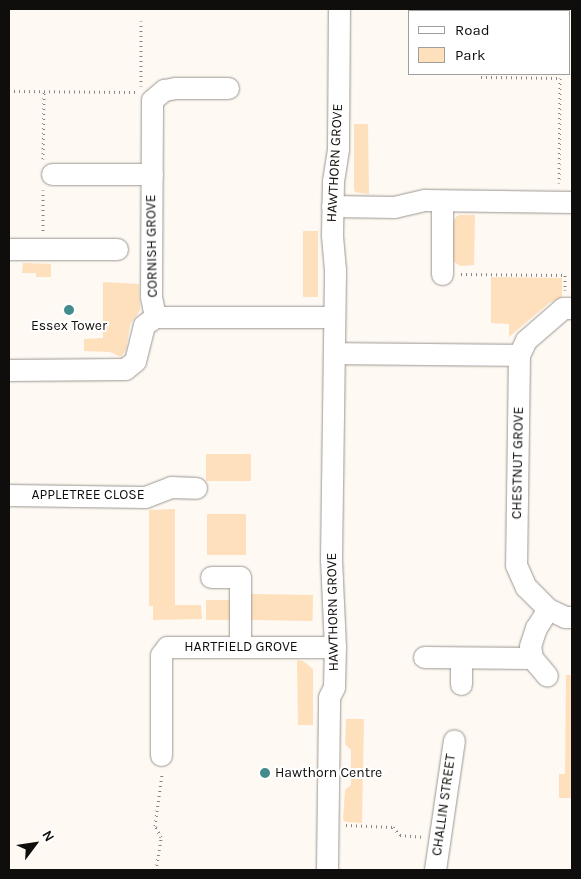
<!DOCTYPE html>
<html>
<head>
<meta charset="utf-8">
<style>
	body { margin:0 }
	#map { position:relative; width:581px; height:879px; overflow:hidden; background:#fef9f3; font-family:Karla,sans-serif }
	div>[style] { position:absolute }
	.green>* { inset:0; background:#fee0bd; transform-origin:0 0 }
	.path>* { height:3px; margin-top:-1.5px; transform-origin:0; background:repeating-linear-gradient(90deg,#898581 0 1px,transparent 0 5px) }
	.roads { filter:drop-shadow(0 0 1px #9b9691) drop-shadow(0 0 1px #9b9691) }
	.street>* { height:21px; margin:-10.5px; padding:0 10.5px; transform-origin:10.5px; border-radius:10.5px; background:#fff }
	.dots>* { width:14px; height:14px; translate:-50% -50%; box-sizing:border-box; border:2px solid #fff; border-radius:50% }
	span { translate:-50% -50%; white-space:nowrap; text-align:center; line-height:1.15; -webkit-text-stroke:4px #fff; paint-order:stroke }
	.street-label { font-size:14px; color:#100e0c }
	.poi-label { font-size:14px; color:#100e0c }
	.left { translate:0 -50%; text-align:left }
	.frame { position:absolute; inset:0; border:10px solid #100e0c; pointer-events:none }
	.legend { position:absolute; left:408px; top:10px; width:162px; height:65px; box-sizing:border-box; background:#fff; border:1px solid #9f9f9e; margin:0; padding:6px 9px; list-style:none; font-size:15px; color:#100e0c }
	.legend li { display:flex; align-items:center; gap:10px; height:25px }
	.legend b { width:25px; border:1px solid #9f9f9e }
	.north { position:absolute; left:10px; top:819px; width:50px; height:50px; -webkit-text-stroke:4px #fff; paint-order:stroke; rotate:59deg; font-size:14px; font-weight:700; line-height:20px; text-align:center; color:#100e0c }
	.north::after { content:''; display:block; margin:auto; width:18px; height:22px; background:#100e0c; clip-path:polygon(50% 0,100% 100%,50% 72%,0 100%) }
</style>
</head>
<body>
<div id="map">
	<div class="green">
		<div style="clip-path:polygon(354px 124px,368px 124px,369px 194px,355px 192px,354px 189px)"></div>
		<div style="clip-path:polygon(460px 215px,475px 215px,474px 265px,460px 266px,453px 261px,453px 222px,457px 216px)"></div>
		<div style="left:303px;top:231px;width:15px;height:66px"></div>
		<div style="clip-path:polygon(23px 263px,51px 264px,51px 277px,36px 277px,36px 273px,22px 273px)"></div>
		<div style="clip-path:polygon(491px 277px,562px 278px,562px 297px,549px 303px,509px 337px,509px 324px,491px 323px)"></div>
		<div style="clip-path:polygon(103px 282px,139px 284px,140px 310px,130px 325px,126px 350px,121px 357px,110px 352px,84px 351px,84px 339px,103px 338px)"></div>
		<div style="left:206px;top:454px;width:45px;height:27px"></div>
		<div style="clip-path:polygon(175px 509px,175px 605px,201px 605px,202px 619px,153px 620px,153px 606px,149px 606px,149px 510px)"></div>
		<div style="left:207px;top:514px;width:39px;height:41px"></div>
		<div style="left:251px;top:594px;width:62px;height:26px;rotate:1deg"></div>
		<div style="left:206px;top:600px;width:26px;height:20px"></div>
		<div style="clip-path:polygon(297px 660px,303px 661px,313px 669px,313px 725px,298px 725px)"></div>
		<div style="clip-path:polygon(566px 675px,572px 675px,572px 798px,559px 798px,559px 774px,565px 774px)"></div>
		<div style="clip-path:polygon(346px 719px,364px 719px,362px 823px,346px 822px,343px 820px,345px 790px,351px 785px,351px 750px,345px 744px)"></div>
	</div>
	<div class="path">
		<div style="left:481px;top:77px;width:79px;rotate:0.7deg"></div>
		<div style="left:560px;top:78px;width:105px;rotate:90.5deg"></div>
		<div style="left:141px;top:86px;width:65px;rotate:-90deg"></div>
		<div style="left:9px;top:91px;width:126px;rotate:0.5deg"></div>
		<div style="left:43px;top:159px;width:67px;rotate:-89.1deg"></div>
		<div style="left:43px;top:231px;width:41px;rotate:-90deg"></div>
		<div style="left:461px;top:274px;width:104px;rotate:0.6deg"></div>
		<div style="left:565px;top:275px;width:15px;rotate:90deg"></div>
		<div style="left:346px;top:825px;width:47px;rotate:2.4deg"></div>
		<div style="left:393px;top:827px;width:11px;rotate:49deg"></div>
		<div style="left:400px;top:835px;width:21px;rotate:5deg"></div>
		<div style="left:156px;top:870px;width:33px;rotate:-81deg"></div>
		<div style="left:161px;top:837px;width:13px;rotate:-119deg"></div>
		<div style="left:155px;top:826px;width:52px;rotate:-82.3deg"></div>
	</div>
	<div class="roads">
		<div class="street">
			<div style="left:52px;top:174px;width:100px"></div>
			<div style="left:332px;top:206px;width:62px;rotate:0.9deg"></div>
			<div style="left:394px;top:207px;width:32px;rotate:-13deg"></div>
			<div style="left:425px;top:200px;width:147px;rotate:0.8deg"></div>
			<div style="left:9px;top:249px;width:108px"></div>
			<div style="left:442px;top:274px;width:72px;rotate:-90deg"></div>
			<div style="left:572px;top:308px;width:9px;rotate:180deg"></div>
			<div style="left:563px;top:308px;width:49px;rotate:139.1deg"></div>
			<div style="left:526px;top:340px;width:17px;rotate:115deg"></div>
			<div style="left:519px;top:355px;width:210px;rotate:90.8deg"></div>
			<div style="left:516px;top:565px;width:24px;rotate:66deg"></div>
			<div style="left:526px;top:587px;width:31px;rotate:45deg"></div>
			<div style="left:548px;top:609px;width:19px;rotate:25deg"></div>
			<div style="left:565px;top:617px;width:7px"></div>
			<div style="left:155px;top:317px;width:21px;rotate:-101deg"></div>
			<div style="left:151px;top:296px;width:196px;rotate:-89.7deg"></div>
			<div style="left:152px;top:100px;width:16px;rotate:-40deg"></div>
			<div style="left:164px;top:90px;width:11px;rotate:-10deg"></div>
			<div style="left:175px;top:88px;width:53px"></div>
			<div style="left:334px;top:353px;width:185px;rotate:0.6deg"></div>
			<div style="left:9px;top:370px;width:116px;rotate:-0.5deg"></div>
			<div style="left:125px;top:369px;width:13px;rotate:-39deg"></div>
			<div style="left:135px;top:361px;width:37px;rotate:-76deg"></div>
			<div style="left:144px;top:325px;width:14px;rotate:-36deg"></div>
			<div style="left:155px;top:317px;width:179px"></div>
			<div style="left:9px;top:495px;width:136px;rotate:0.8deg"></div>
			<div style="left:145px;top:497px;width:28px;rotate:-21deg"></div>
			<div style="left:171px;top:487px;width:25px;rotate:2deg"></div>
			<div style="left:211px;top:577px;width:29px"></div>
			<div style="left:240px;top:577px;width:70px;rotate:90deg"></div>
			<div style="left:424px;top:657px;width:108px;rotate:0.5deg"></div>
			<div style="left:532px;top:658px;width:12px;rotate:-99deg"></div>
			<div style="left:530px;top:646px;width:19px;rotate:-72deg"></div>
			<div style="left:536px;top:628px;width:22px;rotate:-58deg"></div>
			<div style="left:461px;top:658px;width:26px;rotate:90deg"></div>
			<div style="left:532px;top:658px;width:23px;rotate:50deg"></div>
			<div style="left:161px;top:755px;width:100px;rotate:-90deg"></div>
			<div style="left:161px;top:655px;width:10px;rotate:-53deg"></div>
			<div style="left:167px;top:647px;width:168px"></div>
			<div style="left:327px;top:870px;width:173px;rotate:-89.3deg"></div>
			<div style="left:329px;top:697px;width:11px;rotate:-63deg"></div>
			<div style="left:334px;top:687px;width:40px;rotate:-88.6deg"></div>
			<div style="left:335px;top:647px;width:88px;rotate:-92.6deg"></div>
			<div style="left:331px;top:559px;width:289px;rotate:-89.2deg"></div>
			<div style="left:335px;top:270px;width:36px;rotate:-95deg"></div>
			<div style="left:332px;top:234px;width:53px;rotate:-88.9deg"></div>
			<div style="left:333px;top:181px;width:33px;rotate:-81deg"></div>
			<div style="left:338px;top:148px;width:139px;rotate:-89.6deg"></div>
			<div style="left:435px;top:870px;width:131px;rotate:-81.7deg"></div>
		</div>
	</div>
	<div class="dots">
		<div style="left:69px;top:310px;background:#438b8c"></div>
		<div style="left:265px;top:773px;background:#438b8c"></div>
	</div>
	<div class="street-label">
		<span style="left:335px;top:163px;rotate:-87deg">HAWTHORN GROVE</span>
		<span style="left:152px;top:246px;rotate:-91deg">CORNISH GROVE</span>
		<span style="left:518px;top:463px;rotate:-89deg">CHESTNUT GROVE</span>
		<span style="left:88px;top:495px">APPLETREE CLOSE</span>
		<span style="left:333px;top:612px;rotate:-91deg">HAWTHORN GROVE</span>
		<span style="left:241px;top:647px">HARTFIELD GROVE</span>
		<span style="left:444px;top:805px;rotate:-82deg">CHALLIN STREET</span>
	</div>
	<div class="poi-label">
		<span style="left:69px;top:326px">Essex Tower</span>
		<span class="left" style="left:275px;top:773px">Hawthorn Centre</span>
	</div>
	<div class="frame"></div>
	<ul class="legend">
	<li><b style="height:6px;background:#fff"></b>Road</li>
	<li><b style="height:14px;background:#fee0bd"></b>Park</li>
	</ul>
	<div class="north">N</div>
</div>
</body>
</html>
